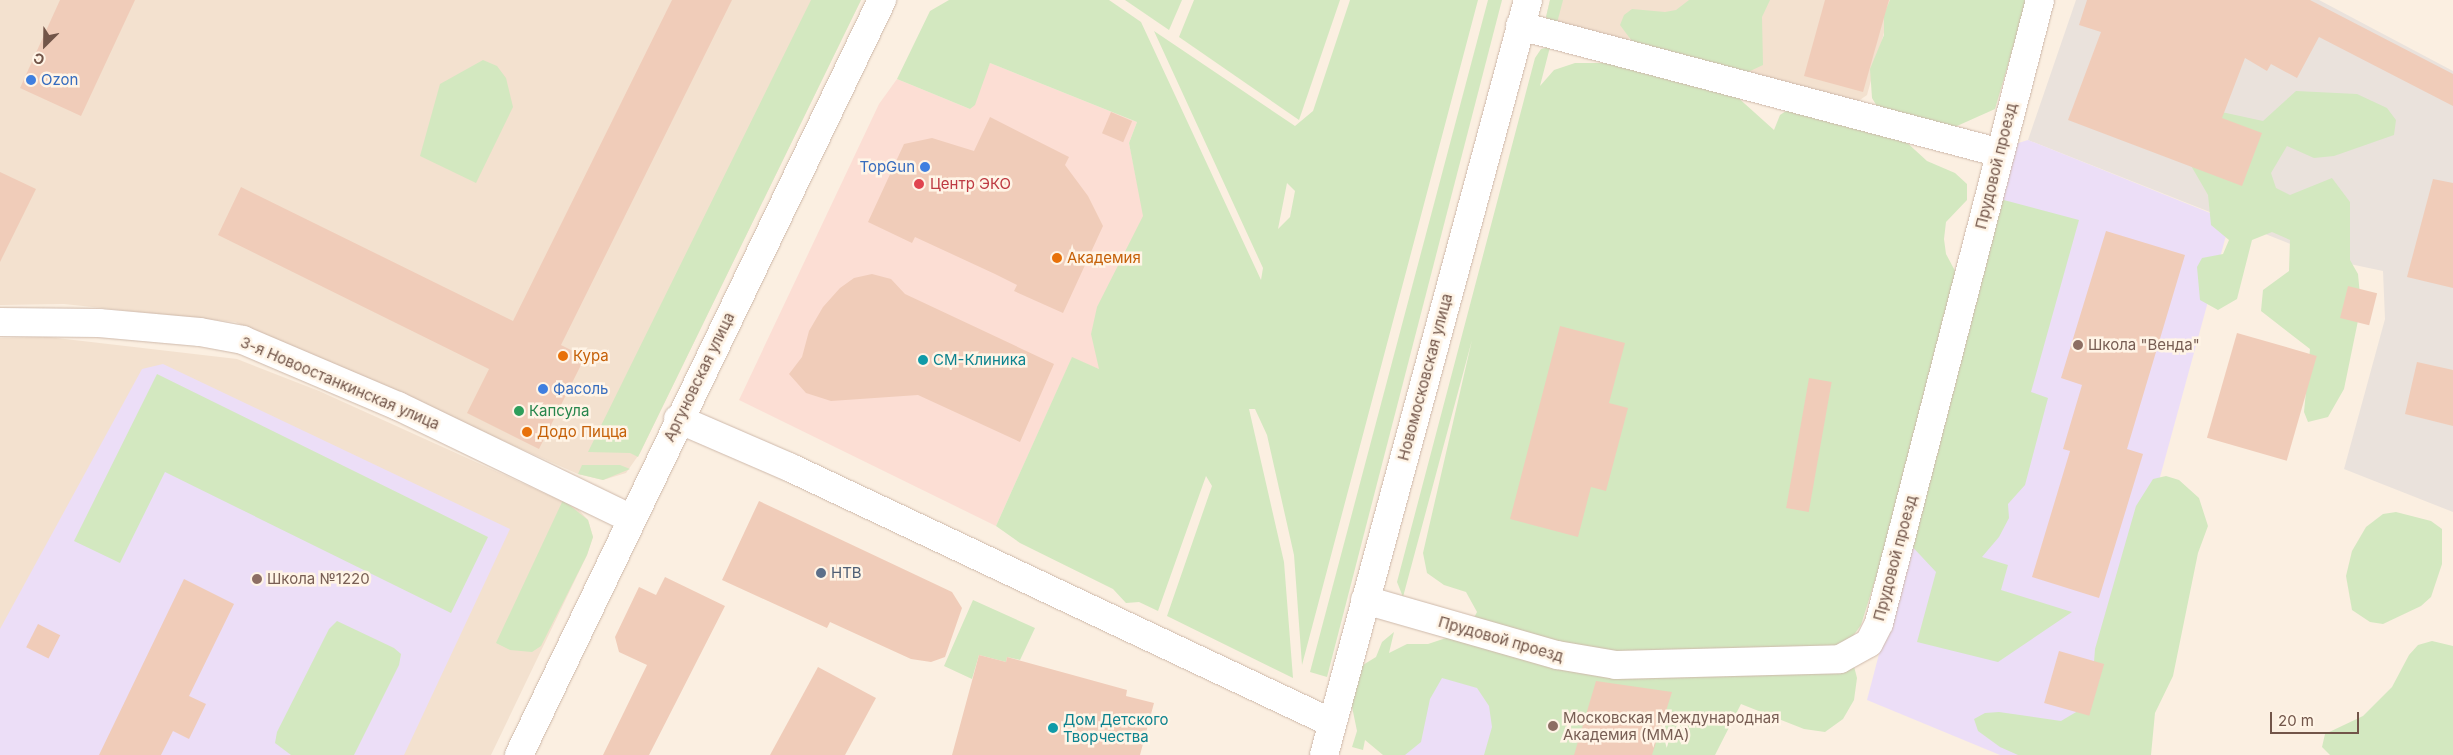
<!DOCTYPE html>
<html>
<head>
<meta charset="utf-8">
<style>
	body { margin:0 }
	#map { position:relative; width:2453px; height:755px; overflow:hidden; background:#fbefe1; font-family:Inter,sans-serif }
	div>[style] { position:absolute }
	.residential>* { inset:0; background:#f3e1cf }
	.commercial>* { inset:0; background:#fcded4 }
	.industrial>* { inset:0; background:#eae2dc }
	.education>* { inset:0; background:#ecdef7 }
	.green>* { inset:0; background:#d3e8c0 }
	.building>* { inset:0; background:#f0ccb9; transform-origin:0 0 }
	.roads { filter:drop-shadow(0 0 1px #ceb9ab) drop-shadow(0 0 1px #ceb9ab) }
	.street>* { height:28px; margin:-14px; padding:0 14px; transform-origin:14px; border-radius:14px; background:#fff }
	.secondary>* { height:28px; margin:-14px; padding:0 14px; transform-origin:14px; border-radius:14px; background:#fff }
	.dots>* { width:14px; height:14px; translate:-50% -50%; box-sizing:border-box; border:2px solid #fff4e6; border-radius:50% }
	span { translate:-50% -50%; white-space:nowrap; text-align:center; line-height:1.15; -webkit-text-stroke:5px #fff4e6; paint-order:stroke }
	.shop-label { font-size:15px; color:#366cbe }
	.left { translate:0 -50%; text-align:left }
	.right { translate:-100% -50%; text-align:right }
	.street-label { font-size:15px; color:#725549 }
	.health-label { font-size:15px; color:#be3a42 }
	.food-label { font-size:15px; color:#c56008 }
	.education-label { font-size:15px; color:#785e54 }
	.culture-label { font-size:15px; color:#0d838f }
	.leisure-label { font-size:15px; color:#27864d }
	.service-label { font-size:15px; color:#4e5e75 }
	.north { position:absolute; left:20px; top:20px; width:50px; height:50px; -webkit-text-stroke:4px #fff4e6; paint-order:stroke; rotate:203deg; font-size:14px; font-weight:700; line-height:20px; text-align:center; color:#725549 }
	.north::after { content:''; display:block; margin:auto; width:18px; height:22px; background:#725549; clip-path:polygon(50% 0,100% 100%,50% 72%,0 100%) }
	.scale { position:absolute; left:2270px; top:712px; width:89px; height:22px; box-sizing:border-box; border:2px solid #725549; border-top:0; padding-left:6px; font-size:15px; line-height:18px; white-space:nowrap; color:#725549; -webkit-text-stroke:4px #fff4e6; paint-order:stroke }
</style>
</head>
<body>
<div id="map">
	<div class="residential">
		<div style="clip-path:polygon(0 0,861px 0,640px 453px,626px 473px,603px 480px,578px 474px,235px 322px,64px 304px,0 305px)"></div>
		<div style="clip-path:polygon(1550px 0,1893px 0,1867px 95px,1854px 104px,1674px 58px,1633px 20px,1627px 46px,1551px 25px,1546px 17px)"></div>
		<div style="clip-path:polygon(48px 337px,237px 359px,319px 391px,577px 508px,588px 520px,593px 537px,587px 555px,491px 755px,0 755px,0 338px)"></div>
	</div>
	<div class="commercial">
		<div style="clip-path:polygon(990px 63px,1137px 122px,1129px 143px,1147px 231px,1101px 370px,1072px 358px,996px 526px,739px 400px,879px 104px,897px 79px,970px 109px)"></div>
	</div>
	<div class="industrial">
		<div style="clip-path:polygon(2076px 0,2319px 0,2453px 71px,2453px 512px,2344px 469px,2385px 319px,2383px 271px,2331px 260px,2028px 140px)"></div>
	</div>
	<div class="education">
		<div style="clip-path:polygon(2028px 140px,2230px 221px,2084px 755px,2000px 755px,1867px 700px,2012px 145px)"></div>
		<div style="clip-path:polygon(163px 364px,510px 529px,404px 755px,0 755px,0 629px,142px 369px)"></div>
		<div style="clip-path:polygon(1420px 655px,1693px 755px,1393px 755px)"></div>
	</div>
	<div class="green">
		<div style="clip-path:polygon(811px 0,861px 0,638px 457px,630px 453px,588px 452px)"></div>
		<div style="clip-path:polygon(evenodd,949px 0,1109px 0,1141px 22px,1261px 280px,1263px 268px,1154px 31px,1295px 126px,1313px 111px,1350px 0,1478px 0,1302px 665px,1294px 555px,1267px 435px,1255px 409px,1249px 409px,1284px 562px,1293px 678px,1167px 616px,1212px 486px,1206px 476px,1158px 611px,1139px 602px,1126px 603px,1113px 589px,1020px 543px,996px 526px,1072px 357px,1099px 369px,1091px 334px,1097px 307px,1143px 216px,1129px 143px,1137px 122px,990px 63px,975px 105px,970px 109px,897px 79px,930px 11px,949px 0,1287px 183px,1295px 191px,1290px 217px,1278px 229px,1287px 183px)"></div>
		<div style="clip-path:polygon(1125px 0,1182px 0,1169px 30px)"></div>
		<div style="clip-path:polygon(1194px 0,1340px 0,1299px 120px,1179px 37px)"></div>
		<div style="clip-path:polygon(1488px 0,1502px 0,1327px 677px,1310px 672px)"></div>
		<div style="clip-path:polygon(1550px 0,1563px 0,1556px 27px,1546px 17px)"></div>
		<div style="clip-path:polygon(1689px 0,1770px 0,1762px 17px,1763px 65px,1748px 72px,1637px 48px,1620px 25px,1624px 15px,1632px 9px,1665px 12px,1676px 10px)"></div>
		<div style="clip-path:polygon(1890px 0,2027px 0,1995px 109px,1948px 130px,1878px 108px,1872px 98px,1870px 69px,1884px 35px,1884px 14px)"></div>
		<div style="clip-path:polygon(1550px 47px,1540px 86px,1554px 70px,1575px 63px,1640px 63px,1725px 86px,1774px 130px,1780px 115px,1792px 107px,1903px 139px,1927px 161px,1955px 173px,1967px 184px,1967px 200px,1946px 222px,1944px 239px,1946px 254px,1961px 282px,2000px 199px,2079px 220px,2031px 392px,2048px 398px,2025px 485px,2008px 504px,2009px 518px,1999px 537px,1982px 557px,2008px 565px,2001px 590px,2072px 612px,1998px 662px,1917px 642px,1936px 572px,1907px 541px,1888px 539px,1861px 625px,1848px 643px,1857px 678px,1854px 700px,1843px 719px,1825px 732px,1804px 729px,1741px 704px,1715px 755px,1484px 755px,1492px 727px,1489px 706px,1477px 688px,1442px 678px,1430px 699px,1421px 742px,1405px 755px,1383px 755px,1365px 740px,1363px 750px,1352px 747px,1357px 731px,1349px 692px,1353px 671px,1376px 657px,1382px 642px,1394px 632px,1389px 653px,1407px 644px,1428px 644px,1467px 631px,1477px 612px,1466px 592px,1444px 585px,1427px 573px,1423px 553px,1472px 340px,1403px 597px,1397px 582px,1535px 58px,1541px 49px)"></div>
		<div style="clip-path:polygon(483px 60px,497px 66px,506px 78px,513px 107px,476px 183px,420px 156px,440px 84px)"></div>
		<div style="clip-path:polygon(2296px 91px,2357px 94px,2387px 108px,2396px 120px,2394px 135px,2334px 156px,2314px 158px,2287px 146px,2271px 173px,2276px 188px,2290px 195px,2332px 178px,2350px 202px,2350px 260px,2358px 274px,2361px 306px,2344px 389px,2328px 417px,2308px 422px,2304px 412px,2310px 349px,2261px 311px,2263px 290px,2289px 271px,2290px 240px,2272px 232px,2252px 240px,2237px 299px,2218px 310px,2200px 300px,2197px 267px,2202px 258px,2223px 254px,2229px 240px,2211px 225px,2208px 195px,2186px 157px,2217px 111px,2263px 121px)"></div>
		<div style="clip-path:polygon(157px 374px,488px 537px,451px 613px,165px 472px,120px 563px,74px 541px)"></div>
		<div style="clip-path:polygon(582px 465px,620px 465px,630px 469px,603px 480px,578px 474px)"></div>
		<div style="clip-path:polygon(2166px 476px,2179px 480px,2199px 498px,2208px 526px,2198px 553px,2173px 676px,2155px 713px,2151px 755px,2018px 755px,2000px 747px,1978px 731px,1974px 719px,1985px 713px,1999px 712px,2061px 721px,2088px 705px,2100px 678px,2094px 662px,2095px 649px,2136px 506px,2153px 479px)"></div>
		<div style="clip-path:polygon(563px 500px,588px 520px,593px 537px,587px 555px,541px 646px,532px 652px,510px 650px,496px 643px)"></div>
		<div style="clip-path:polygon(2396px 512px,2431px 521px,2442px 529px,2442px 564px,2431px 597px,2421px 606px,2383px 624px,2370px 622px,2352px 610px,2346px 576px,2352px 551px,2366px 527px,2383px 514px)"></div>
		<div style="clip-path:polygon(973px 600px,1035px 628px,1020px 660px,1007px 657px,1006px 662px,979px 655px,972px 679px,944px 666px)"></div>
		<div style="clip-path:polygon(337px 621px,394px 648px,401px 654px,399px 665px,354px 755px,291px 755px,275px 743px,277px 732px,329px 629px)"></div>
		<div style="clip-path:polygon(2432px 641px,2453px 646px,2453px 755px,2330px 755px,2322px 747px,2325px 734px,2363px 716px,2392px 687px,2409px 655px,2418px 645px)"></div>
	</div>
	<div class="building">
		<div style="clip-path:polygon(60px 0,135px 0,81px 116px,20px 88px)"></div>
		<div style="clip-path:polygon(672px 0,732px 0,561px 345px,585px 357px,539px 449px,467px 413px,489px 369px,218px 235px,241px 187px,513px 321px)"></div>
		<div style="clip-path:polygon(1825px 0,1889px 0,1863px 92px,1804px 76px)"></div>
		<div style="clip-path:polygon(2087px 0,2310px 0,2453px 74px,2453px 106px,2319px 37px,2297px 78px,2271px 64px,2267px 71px,2245px 58px,2222px 118px,2262px 133px,2242px 186px,2068px 120px,2101px 32px,2079px 25px)"></div>
		<div style="left:1111px;top:112px;width:23px;height:23px;rotate:23deg"></div>
		<div style="clip-path:polygon(990px 117px,1069px 157px,1065px 165px,1088px 196px,1103px 226px,1063px 313px,1014px 291px,1017px 285px,995px 274px,915px 237px,912px 243px,868px 222px,904px 144px,932px 138px,974px 151px)"></div>
		<div style="clip-path:polygon(0 172px,36px 189px,0 262px)"></div>
		<div style="clip-path:polygon(2433px 179px,2453px 183px,2453px 288px,2407px 277px)"></div>
		<div style="clip-path:polygon(2106px 231px,2185px 255px,2127px 449px,2143px 454px,2099px 598px,2032px 577px,2070px 451px,2063px 449px,2082px 385px,2061px 378px)"></div>
		<div style="clip-path:polygon(872px 274px,891px 279px,905px 294px,1054px 364px,1020px 442px,918px 395px,831px 401px,806px 393px,789px 374px,802px 357px,809px 331px,823px 307px,840px 288px,854px 278px)"></div>
		<div style="left:2348px;top:286px;width:30px;height:33px;rotate:14deg"></div>
		<div style="clip-path:polygon(1560px 326px,1625px 343px,1609px 403px,1628px 408px,1606px 491px,1591px 487px,1578px 537px,1510px 519px)"></div>
		<div style="left:2237px;top:333px;width:83px;height:109px;rotate:16deg"></div>
		<div style="clip-path:polygon(2417px 362px,2453px 370px,2453px 426px,2405px 414px)"></div>
		<div style="left:1809px;top:378px;width:23px;height:132px;rotate:10deg"></div>
		<div style="clip-path:polygon(759px 501px,952px 592px,962px 608px,945px 657px,931px 662px,911px 659px,830px 622px,827px 628px,722px 580px)"></div>
		<div style="clip-path:polygon(665px 577px,725px 606px,649px 755px,603px 755px,647px 665px,619px 652px,615px 637px,639px 587px,656px 595px)"></div>
		<div style="clip-path:polygon(184px 579px,234px 604px,189px 696px,206px 704px,189px 739px,173px 731px,161px 755px,99px 755px)"></div>
		<div style="left:38px;top:624px;width:25px;height:26px;rotate:27deg"></div>
		<div style="left:2059px;top:651px;width:47px;height:54px;rotate:16deg"></div>
		<div style="clip-path:polygon(979px 655px,1006px 662px,1007px 657px,1069px 674px,1127px 690px,1126px 696px,1154px 703px,1140px 755px,952px 755px)"></div>
		<div style="clip-path:polygon(818px 667px,876px 698px,845px 755px,770px 755px)"></div>
		<div style="clip-path:polygon(1596px 681px,1672px 692px,1652px 755px,1574px 755px)"></div>
	</div>
	<div class="roads">
		<div class="street">
			<div style="left:1520px;top:26px;width:497px;rotate:14.8deg"></div>
			<div style="left:0;top:322px;width:99px;rotate:0.6deg"></div>
			<div style="left:99px;top:323px;width:101px;rotate:5.1deg"></div>
			<div style="left:200px;top:332px;width:44px;rotate:10.5deg"></div>
			<div style="left:243px;top:340px;width:168px;rotate:23.1deg"></div>
			<div style="left:398px;top:406px;width:258px;rotate:25.8deg"></div>
			<div style="left:678px;top:419px;width:121px;rotate:23.4deg"></div>
			<div style="left:789px;top:467px;width:600px;rotate:25.24deg"></div>
			<div style="left:1365px;top:600px;width:200px;rotate:16deg"></div>
			<div style="left:1557px;top:655px;width:60px;rotate:9.6deg"></div>
			<div style="left:1616px;top:665px;width:224px;rotate:-1.5deg"></div>
			<div style="left:1840px;top:659px;width:33px;rotate:-29deg"></div>
			<div style="left:1869px;top:643px;width:22px;rotate:-63deg"></div>
			<div style="left:1879px;top:623px;width:643px;rotate:-75.51deg"></div>
		</div>
		<div class="secondary">
			<div style="left:519px;top:755px;width:838px;rotate:-64.32deg"></div>
			<div style="left:1324px;top:755px;width:782px;rotate:-74.88deg"></div>
		</div>
	</div>
	<div class="dots">
		<div style="left:31px;top:80px;background:#3f7fe0"></div>
		<div style="left:925px;top:167px;background:#3f7fe0"></div>
		<div style="left:919px;top:184px;background:#e0444e"></div>
		<div style="left:1057px;top:258px;background:#e8710a"></div>
		<div style="left:2078px;top:345px;background:#8d6e63"></div>
		<div style="left:563px;top:356px;background:#e8710a"></div>
		<div style="left:923px;top:360px;background:#0f9aa8"></div>
		<div style="left:543px;top:389px;background:#3f7fe0"></div>
		<div style="left:519px;top:411px;background:#2e9e5b"></div>
		<div style="left:527px;top:432px;background:#e8710a"></div>
		<div style="left:821px;top:573px;background:#5c6f8a"></div>
		<div style="left:257px;top:579px;background:#8d6e63"></div>
		<div style="left:1553px;top:726px;background:#8d6e63"></div>
		<div style="left:1053px;top:728px;background:#0f9aa8"></div>
	</div>
	<div class="shop-label">
		<span class="left" style="left:41px;top:80px">Ozon</span>
		<span class="right" style="left:915px;top:167px">TopGun</span>
		<span class="left" style="left:553px;top:389px">Фасоль</span>
	</div>
	<div class="street-label">
		<span style="left:1996px;top:166px;rotate:-76deg">Прудовой проезд</span>
		<span style="left:699px;top:377px;rotate:-64deg">Аргуновская улица</span>
		<span style="left:1425px;top:377px;rotate:-75deg">Новомосковская улица</span>
		<span style="left:340px;top:383px;rotate:23deg">3-я Новоостанкинская улица</span>
		<span style="left:1895px;top:558px;rotate:-75deg">Прудовой проезд</span>
		<span style="left:1501px;top:639px;rotate:16deg">Прудовой проезд</span>
	</div>
	<div class="health-label">
		<span class="left" style="left:930px;top:184px">Центр ЭКО</span>
	</div>
	<div class="food-label">
		<span class="left" style="left:1067px;top:258px">Академия</span>
		<span class="left" style="left:573px;top:356px">Кура</span>
		<span class="left" style="left:537px;top:432px">Додо Пицца</span>
	</div>
	<div class="education-label">
		<span class="left" style="left:2088px;top:345px">Школа "Венда"</span>
		<span class="left" style="left:267px;top:579px">Школа №1220</span>
		<span class="left" style="left:1563px;top:726px">Московская Международная<br>Академия (ММА)</span>
	</div>
	<div class="culture-label">
		<span class="left" style="left:933px;top:360px">СМ-Клиника</span>
		<span class="left" style="left:1063px;top:728px">Дом Детского<br>Творчества</span>
	</div>
	<div class="leisure-label">
		<span class="left" style="left:529px;top:411px">Капсула</span>
	</div>
	<div class="service-label">
		<span class="left" style="left:831px;top:573px">НТВ</span>
	</div>
	<div class="north">С</div>
	<div class="scale">20 m</div>
</div>
</body>
</html>
